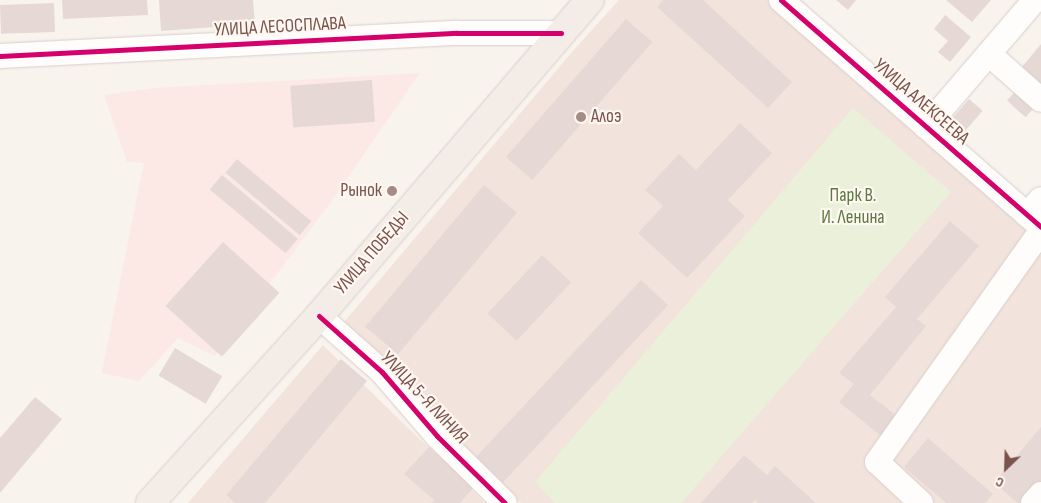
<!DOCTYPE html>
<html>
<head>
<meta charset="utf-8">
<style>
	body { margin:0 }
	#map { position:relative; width:1041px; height:503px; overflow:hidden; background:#f9f3ee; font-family:"Sofia Sans Condensed",sans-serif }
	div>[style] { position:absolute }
	.residential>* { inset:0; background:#f2e4dc }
	.commercial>* { inset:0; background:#fce9e5 }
	.green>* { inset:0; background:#eaf0d9 }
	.building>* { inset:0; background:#e6d9d5; transform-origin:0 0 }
	.roads { filter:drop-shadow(0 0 1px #d8ceca) drop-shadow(0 0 1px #d8ceca) }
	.minor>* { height:24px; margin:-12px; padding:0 12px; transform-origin:12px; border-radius:12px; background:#fefdfc }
	.major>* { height:28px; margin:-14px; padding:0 14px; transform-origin:14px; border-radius:14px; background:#f4ece6 }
	.cycleway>* { height:5px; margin:-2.5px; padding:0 2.5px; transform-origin:2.5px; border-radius:2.5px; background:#d6006c }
	.dots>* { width:14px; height:14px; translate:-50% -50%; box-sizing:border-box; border:2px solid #fff7f1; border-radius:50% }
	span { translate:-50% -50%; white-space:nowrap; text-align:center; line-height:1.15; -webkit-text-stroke:4.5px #fff7f1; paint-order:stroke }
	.street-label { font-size:19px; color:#7a534b }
	.poi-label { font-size:19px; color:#7a534b }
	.left { translate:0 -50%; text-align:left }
	.right { translate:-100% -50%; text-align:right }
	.park-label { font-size:19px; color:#5c7a3f }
	.north { position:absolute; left:981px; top:443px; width:50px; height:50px; -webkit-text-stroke:4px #fff7f1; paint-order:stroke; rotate:204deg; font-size:14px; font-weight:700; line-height:20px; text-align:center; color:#7a534b }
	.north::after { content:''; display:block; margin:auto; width:18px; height:22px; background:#7a534b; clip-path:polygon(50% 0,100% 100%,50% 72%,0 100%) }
</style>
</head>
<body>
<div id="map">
	<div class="residential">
		<div style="clip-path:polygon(619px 0,772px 0,1041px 243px,1041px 503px,521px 503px,339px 328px,572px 52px)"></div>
		<div style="clip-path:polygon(323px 345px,485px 503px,188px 503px)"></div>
	</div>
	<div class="commercial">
		<div style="clip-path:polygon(420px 73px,328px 206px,215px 356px,178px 338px,139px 381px,102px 373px,144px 163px,127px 162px,104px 95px,155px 88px)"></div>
	</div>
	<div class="green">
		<div style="clip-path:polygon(853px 108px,951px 192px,681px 503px,555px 503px,535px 482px)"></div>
	</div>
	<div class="building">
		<div style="clip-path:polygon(62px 0,147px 0,148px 15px,63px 19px)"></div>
		<div style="clip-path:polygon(159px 0,253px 0,255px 24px,161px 31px)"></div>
		<div style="clip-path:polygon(663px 0,703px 0,792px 82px,768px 108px,657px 7px)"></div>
		<div style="clip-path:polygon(836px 0,856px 0,848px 10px)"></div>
		<div style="clip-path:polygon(946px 0,991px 0,972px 22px)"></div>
		<div style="left:54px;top:3px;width:29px;height:54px;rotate:88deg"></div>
		<div style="clip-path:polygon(945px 15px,971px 37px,950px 62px,938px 52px,948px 41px,934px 29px)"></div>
		<div style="left:626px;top:19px;width:35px;height:183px;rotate:41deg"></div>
		<div style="clip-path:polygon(1041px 44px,1041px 85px,1021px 68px)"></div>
		<div style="left:372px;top:80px;width:42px;height:82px;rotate:86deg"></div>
		<div style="left:1021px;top:85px;width:25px;height:21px;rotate:42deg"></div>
		<div style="left:969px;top:99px;width:18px;height:28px;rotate:41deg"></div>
		<div style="clip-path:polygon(740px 123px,772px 153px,728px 200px,745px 216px,687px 278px,638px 233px,663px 206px,645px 190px,679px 154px,696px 170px)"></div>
		<div style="left:237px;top:159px;width:97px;height:18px;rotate:40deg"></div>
		<div style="left:222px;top:175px;width:99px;height:19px;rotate:40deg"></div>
		<div style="left:484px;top:185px;width:43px;height:185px;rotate:40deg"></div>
		<div style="clip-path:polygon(950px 221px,979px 246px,917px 319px,926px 326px,870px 395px,897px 416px,881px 436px,839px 402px,854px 384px,839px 373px,896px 307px,885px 297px)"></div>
		<div style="left:223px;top:242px;width:76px;height:86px;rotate:42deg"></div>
		<div style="left:542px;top:255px;width:40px;height:80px;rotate:43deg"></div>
		<div style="left:641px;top:280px;width:37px;height:242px;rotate:43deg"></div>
		<div style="left:175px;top:348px;width:55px;height:32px;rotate:31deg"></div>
		<div style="clip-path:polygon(341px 359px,367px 381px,265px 503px,235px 503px,226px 495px)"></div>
		<div style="clip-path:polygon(35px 397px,62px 419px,0 493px,0 438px)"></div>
		<div style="clip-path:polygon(1041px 427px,1041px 483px,1024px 503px,1018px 503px,994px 483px)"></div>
		<div style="clip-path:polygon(928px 438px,993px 494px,985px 503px,946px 503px,904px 467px)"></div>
		<div style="clip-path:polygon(429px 447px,474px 487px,460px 503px,432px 503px,434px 500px,404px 474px)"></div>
		<div style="clip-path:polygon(744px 455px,767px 475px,775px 466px,816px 503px,758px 503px,755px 500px,752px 503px,701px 503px)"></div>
	</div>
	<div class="roads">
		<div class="minor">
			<div style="left:781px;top:0;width:345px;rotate:41.1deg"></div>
			<div style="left:989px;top:54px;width:69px;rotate:41.5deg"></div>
			<div style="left:0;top:56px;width:458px;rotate:-2.9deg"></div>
			<div style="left:457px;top:33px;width:104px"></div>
			<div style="left:926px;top:127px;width:167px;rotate:-49.4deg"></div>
			<div style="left:1027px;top:215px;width:21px;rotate:-49deg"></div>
			<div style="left:319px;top:316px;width:84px;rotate:41.6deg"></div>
			<div style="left:382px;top:372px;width:84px;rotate:49.3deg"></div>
			<div style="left:437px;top:436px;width:95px;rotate:44.6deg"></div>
			<div style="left:921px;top:503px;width:60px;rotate:-137deg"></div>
			<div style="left:877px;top:462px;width:283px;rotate:-54.6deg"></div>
			<div style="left:1033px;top:503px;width:12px;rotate:-48deg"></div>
		</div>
		<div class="major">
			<div style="left:150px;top:503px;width:252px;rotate:-47.9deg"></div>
			<div style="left:319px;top:316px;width:416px;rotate:-49.4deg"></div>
		</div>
	</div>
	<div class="cycleway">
		<div style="left:781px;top:0;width:345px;rotate:41.1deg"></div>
		<div style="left:0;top:56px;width:458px;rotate:-2.9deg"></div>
		<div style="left:457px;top:33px;width:104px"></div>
		<div style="left:319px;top:316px;width:84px;rotate:41.6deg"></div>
		<div style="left:382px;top:372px;width:84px;rotate:49.3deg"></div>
		<div style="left:437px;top:436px;width:95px;rotate:44.6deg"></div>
	</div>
	<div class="dots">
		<div style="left:581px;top:117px;background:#a68b84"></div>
		<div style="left:392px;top:191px;background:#a68b84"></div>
	</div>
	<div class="street-label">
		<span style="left:280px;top:27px;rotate:-3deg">УЛИЦА ЛЕСОСПЛАВА</span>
		<span style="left:921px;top:102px;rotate:41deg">УЛИЦА АЛЕКСЕЕВА</span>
		<span style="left:372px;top:253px;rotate:-49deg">УЛИЦА ПОБЕДЫ</span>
		<span style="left:424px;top:398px;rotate:47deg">УЛИЦА 5-Я ЛИНИЯ</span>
	</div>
	<div class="poi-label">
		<span class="left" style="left:591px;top:117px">Алоэ</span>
		<span class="right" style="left:382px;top:191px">Рынок</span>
	</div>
	<div class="park-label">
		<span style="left:853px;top:207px">Парк В.<br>И. Ленина</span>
	</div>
	<div class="north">С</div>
</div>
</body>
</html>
